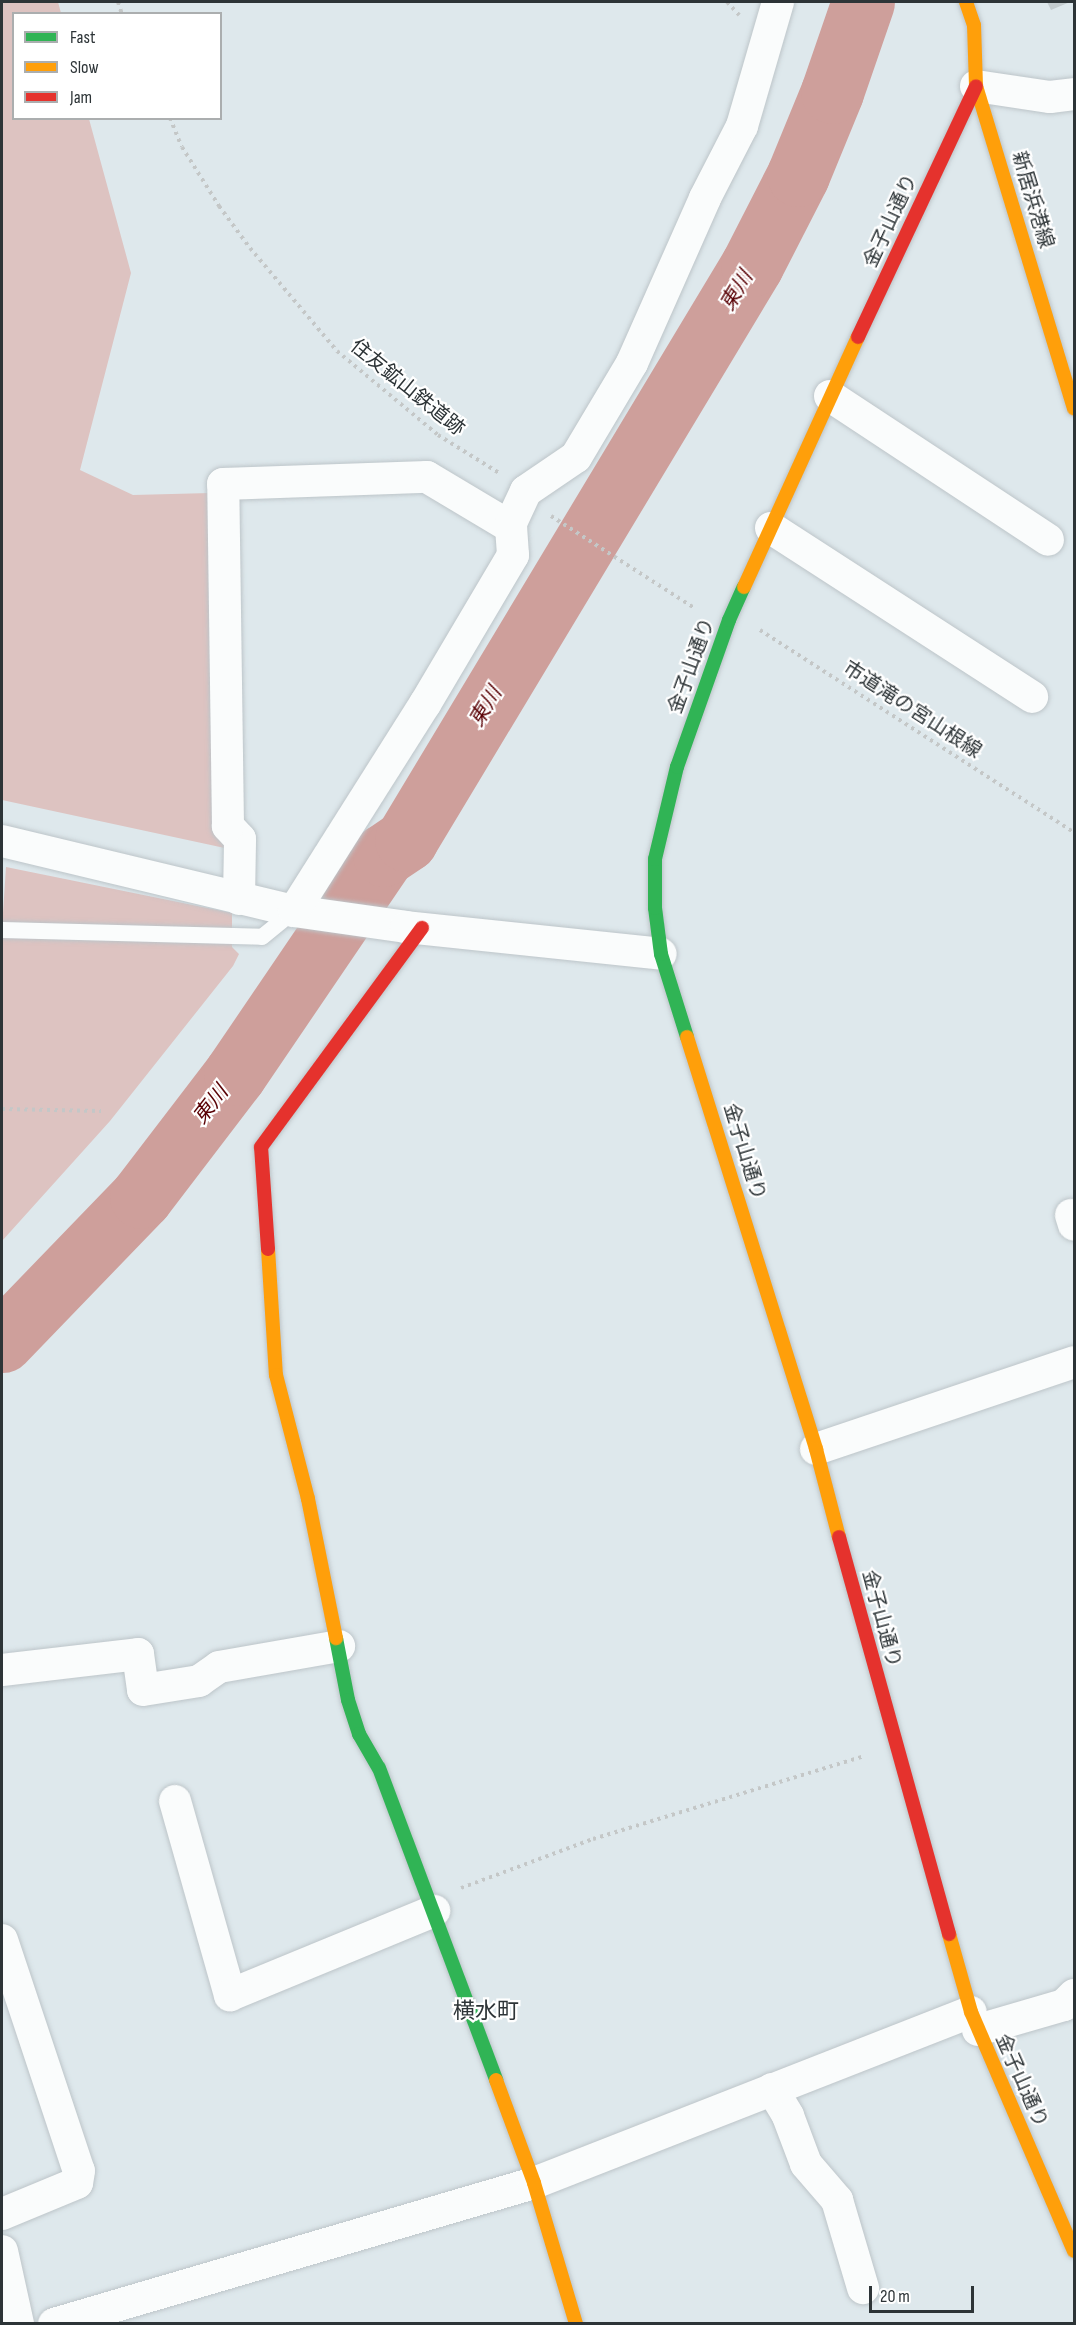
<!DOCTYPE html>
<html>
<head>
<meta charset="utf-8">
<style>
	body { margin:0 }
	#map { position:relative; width:1076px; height:2325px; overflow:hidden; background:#dee8ec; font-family:"Sofia Sans Condensed","Noto Sans JP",sans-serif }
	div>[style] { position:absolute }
	.green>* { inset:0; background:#ddc3c1 }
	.river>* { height:63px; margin:-31.5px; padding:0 31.5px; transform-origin:31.5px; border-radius:31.5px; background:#ce9f9b }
	.building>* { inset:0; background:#c4cccf }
	.path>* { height:4px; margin-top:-2px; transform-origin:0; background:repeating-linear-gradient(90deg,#c4c7c7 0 3px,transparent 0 7.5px) }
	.roads { filter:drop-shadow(0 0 2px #bdc5c9) drop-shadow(0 0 2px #bdc5c9) }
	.lane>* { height:16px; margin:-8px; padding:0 8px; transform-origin:8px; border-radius:8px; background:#fafcfc }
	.street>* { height:32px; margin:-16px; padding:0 16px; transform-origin:16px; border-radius:16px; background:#fafcfc }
	.fast>* { height:14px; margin:-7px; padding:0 7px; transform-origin:7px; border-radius:7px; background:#30b455 }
	.slow>* { height:14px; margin:-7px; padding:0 7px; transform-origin:7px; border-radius:7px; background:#ff9f0a }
	.jam>* { height:14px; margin:-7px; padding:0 7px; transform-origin:7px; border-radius:7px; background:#e5322d }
	span { translate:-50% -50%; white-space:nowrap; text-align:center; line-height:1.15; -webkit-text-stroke:4.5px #fff; paint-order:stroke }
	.street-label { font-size:20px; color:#2d3437 }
	.water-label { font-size:21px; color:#590004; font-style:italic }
	.quarter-label { font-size:22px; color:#2d3437 }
	.frame { position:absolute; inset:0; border:3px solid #2d3437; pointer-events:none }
	.legend { position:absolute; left:12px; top:12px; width:210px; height:108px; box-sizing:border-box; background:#fff; border:2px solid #abaeaf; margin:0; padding:8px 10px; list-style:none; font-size:18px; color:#2d3437 }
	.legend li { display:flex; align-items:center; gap:12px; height:30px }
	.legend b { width:30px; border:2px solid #abaeaf }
	.scale { position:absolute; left:869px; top:2286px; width:105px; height:27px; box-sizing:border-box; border:3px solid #2d3437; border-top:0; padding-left:8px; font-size:18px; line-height:21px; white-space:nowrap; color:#2d3437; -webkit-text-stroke:4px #fff; paint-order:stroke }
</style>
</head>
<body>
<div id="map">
	<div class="green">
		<div style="clip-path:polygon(2px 2px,58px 2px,61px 13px,14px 14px,14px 118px,89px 119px,131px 273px,80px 470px,133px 495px,210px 493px,234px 850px,2px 800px)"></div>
		<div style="clip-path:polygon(6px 867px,232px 913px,232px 947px,239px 954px,233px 966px,110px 1121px,2px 1241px,2px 928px)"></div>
	</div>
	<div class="river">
		<div style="left:2px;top:1341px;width:200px;rotate:-46deg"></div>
		<div style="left:141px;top:1197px;width:155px;rotate:-52.6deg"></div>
		<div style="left:235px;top:1074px;width:265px;rotate:-55.8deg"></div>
		<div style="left:384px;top:855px;width:27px;rotate:-34deg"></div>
		<div style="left:406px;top:840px;width:671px;rotate:-58.96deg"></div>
		<div style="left:752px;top:265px;width:101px;rotate:-62.9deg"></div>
		<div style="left:798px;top:175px;width:90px;rotate:-67.7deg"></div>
		<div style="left:832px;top:92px;width:95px;rotate:-71deg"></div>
	</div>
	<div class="building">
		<div style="clip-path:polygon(1047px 2px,1070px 2px,1051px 10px)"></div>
	</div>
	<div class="path">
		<div style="left:118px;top:2px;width:13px;rotate:72deg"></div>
		<div style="left:727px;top:2px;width:18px;rotate:47deg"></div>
		<div style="left:170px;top:118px;width:31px;rotate:68deg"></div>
		<div style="left:182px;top:147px;width:70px;rotate:57.9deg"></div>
		<div style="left:219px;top:206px;width:52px;rotate:53.6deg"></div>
		<div style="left:250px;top:248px;width:135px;rotate:49.8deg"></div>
		<div style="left:337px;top:351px;width:131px;rotate:39.7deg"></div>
		<div style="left:438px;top:435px;width:72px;rotate:31.9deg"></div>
		<div style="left:551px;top:516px;width:172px;rotate:32.7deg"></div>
		<div style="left:760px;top:630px;width:373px;rotate:32.8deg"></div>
		<div style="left:2px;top:1109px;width:99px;rotate:1.2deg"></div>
		<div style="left:461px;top:1888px;width:141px;rotate:-20.4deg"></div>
		<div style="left:593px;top:1839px;width:281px;rotate:-17deg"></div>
	</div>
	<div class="roads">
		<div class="lane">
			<div style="left:2px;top:930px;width:260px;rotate:1.5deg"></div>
			<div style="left:262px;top:937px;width:41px;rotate:-39.1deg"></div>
		</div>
		<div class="street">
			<div style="left:976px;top:86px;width:75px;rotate:8.5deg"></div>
			<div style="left:1050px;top:97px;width:24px;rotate:-7deg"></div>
			<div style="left:830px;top:396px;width:261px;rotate:33.4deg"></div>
			<div style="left:771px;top:528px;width:311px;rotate:32.9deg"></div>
			<div style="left:2px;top:841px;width:300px;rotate:13.5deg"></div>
			<div style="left:294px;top:911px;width:113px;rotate:8.1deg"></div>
			<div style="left:406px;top:927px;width:256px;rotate:6deg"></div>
			<div style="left:239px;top:899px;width:60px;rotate:-89deg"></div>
			<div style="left:240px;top:839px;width:18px;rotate:-133deg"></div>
			<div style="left:228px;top:826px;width:342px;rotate:-90.8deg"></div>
			<div style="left:223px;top:484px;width:204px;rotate:-2deg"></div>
			<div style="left:427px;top:477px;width:98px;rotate:30.8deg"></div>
			<div style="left:294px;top:911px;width:245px;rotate:-57.7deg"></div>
			<div style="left:425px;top:704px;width:173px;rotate:-59.4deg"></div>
			<div style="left:513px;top:555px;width:32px;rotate:-94deg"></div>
			<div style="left:511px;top:523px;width:35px;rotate:-65deg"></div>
			<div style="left:526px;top:491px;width:60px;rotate:-34.2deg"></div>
			<div style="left:576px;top:457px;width:109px;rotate:-59.2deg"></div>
			<div style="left:632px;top:363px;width:180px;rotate:-66.1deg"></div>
			<div style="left:705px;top:198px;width:81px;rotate:-62.8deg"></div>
			<div style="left:742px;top:126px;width:129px;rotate:-73.8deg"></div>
			<div style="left:1071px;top:1215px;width:10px;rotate:73deg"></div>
			<div style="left:816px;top:1449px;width:272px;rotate:-18.6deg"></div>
			<div style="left:2px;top:1670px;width:137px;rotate:-6.7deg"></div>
			<div style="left:138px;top:1654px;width:36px;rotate:82deg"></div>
			<div style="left:143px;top:1690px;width:57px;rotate:-9.1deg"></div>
			<div style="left:199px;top:1681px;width:24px;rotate:-35deg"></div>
			<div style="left:219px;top:1667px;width:122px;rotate:-9.9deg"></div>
			<div style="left:175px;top:1801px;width:202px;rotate:74.2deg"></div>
			<div style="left:230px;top:1995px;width:221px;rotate:-22.4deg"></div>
			<div style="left:2px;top:1940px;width:243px;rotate:71.6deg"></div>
			<div style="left:79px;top:2171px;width:12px;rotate:99deg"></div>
			<div style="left:77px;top:2183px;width:81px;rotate:157.5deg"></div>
			<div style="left:978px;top:2030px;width:90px;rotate:-16.2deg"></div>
			<div style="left:1064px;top:2005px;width:14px;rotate:-45deg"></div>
			<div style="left:772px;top:2089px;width:31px;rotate:59deg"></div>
			<div style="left:788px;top:2116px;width:51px;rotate:69.4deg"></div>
			<div style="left:806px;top:2164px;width:48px;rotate:49.3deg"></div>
			<div style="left:837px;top:2200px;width:92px;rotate:73.5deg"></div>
			<div style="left:2px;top:2251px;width:75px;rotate:77.6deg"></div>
			<div style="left:54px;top:2324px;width:500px;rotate:-16.37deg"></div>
			<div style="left:534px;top:2183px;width:469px;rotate:-21.4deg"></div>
		</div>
		<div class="fast">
			<div style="left:687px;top:1037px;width:87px;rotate:-107.4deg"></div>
			<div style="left:661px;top:954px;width:46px;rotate:-97.4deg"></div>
			<div style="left:655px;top:908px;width:49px;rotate:-90deg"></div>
			<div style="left:655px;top:859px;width:95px;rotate:-76.6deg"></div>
			<div style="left:677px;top:767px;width:156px;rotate:-70.5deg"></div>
			<div style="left:729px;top:620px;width:36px;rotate:-66deg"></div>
			<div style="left:336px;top:1638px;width:63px;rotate:79deg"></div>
			<div style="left:348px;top:1700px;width:36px;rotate:72deg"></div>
			<div style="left:359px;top:1734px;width:39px;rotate:60deg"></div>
			<div style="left:379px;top:1768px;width:333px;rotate:69.4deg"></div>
		</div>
		<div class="slow">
			<div style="left:966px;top:2px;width:24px;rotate:71deg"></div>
			<div style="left:974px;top:25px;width:61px;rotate:88.1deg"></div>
			<div style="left:976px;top:86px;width:337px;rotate:73.1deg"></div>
			<div style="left:744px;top:587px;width:275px;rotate:-65.5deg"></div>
			<div style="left:687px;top:1037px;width:432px;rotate:72.6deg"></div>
			<div style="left:816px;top:1449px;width:91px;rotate:75.4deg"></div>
			<div style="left:268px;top:1249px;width:126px;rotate:86.4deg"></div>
			<div style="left:276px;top:1375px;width:128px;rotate:75.5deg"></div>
			<div style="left:308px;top:1499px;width:142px;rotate:78.6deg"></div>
			<div style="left:949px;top:1934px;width:81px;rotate:74.2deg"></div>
			<div style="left:971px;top:2012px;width:260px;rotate:66.7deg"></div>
			<div style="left:496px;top:2080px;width:110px;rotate:69.7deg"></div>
			<div style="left:534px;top:2183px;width:147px;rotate:73.4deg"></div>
		</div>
		<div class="jam">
			<div style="left:858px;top:337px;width:277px;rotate:-64.8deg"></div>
			<div style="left:268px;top:1249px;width:102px;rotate:-93.9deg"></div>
			<div style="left:261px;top:1147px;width:272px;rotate:-53.7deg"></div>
			<div style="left:839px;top:1537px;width:412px;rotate:74.5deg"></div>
		</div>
	</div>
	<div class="street-label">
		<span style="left:1032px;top:200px;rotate:73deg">新居浜港線</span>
		<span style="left:891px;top:221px;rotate:-65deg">金子山通り</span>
		<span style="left:407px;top:388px;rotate:39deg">住友鉱山鉄道跡</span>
		<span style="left:692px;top:666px;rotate:-70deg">金子山通り</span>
		<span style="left:912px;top:710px;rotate:33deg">市道滝の宮山根線</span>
		<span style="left:744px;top:1152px;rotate:73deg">金子山通り</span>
		<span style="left:881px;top:1619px;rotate:75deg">金子山通り</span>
		<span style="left:1021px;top:2081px;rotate:66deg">金子山通り</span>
	</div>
	<div class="water-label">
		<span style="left:737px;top:291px;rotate:-59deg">東川</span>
		<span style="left:486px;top:707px;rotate:-59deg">東川</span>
		<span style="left:211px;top:1105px;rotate:-52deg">東川</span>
	</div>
	<div class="quarter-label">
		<span style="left:486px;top:2012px">横水町</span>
	</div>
	<div class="frame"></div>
	<ul class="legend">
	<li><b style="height:8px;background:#30b455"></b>Fast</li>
	<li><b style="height:8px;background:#ff9f0a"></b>Slow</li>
	<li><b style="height:8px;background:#e5322d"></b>Jam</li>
	</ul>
	<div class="scale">20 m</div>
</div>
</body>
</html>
